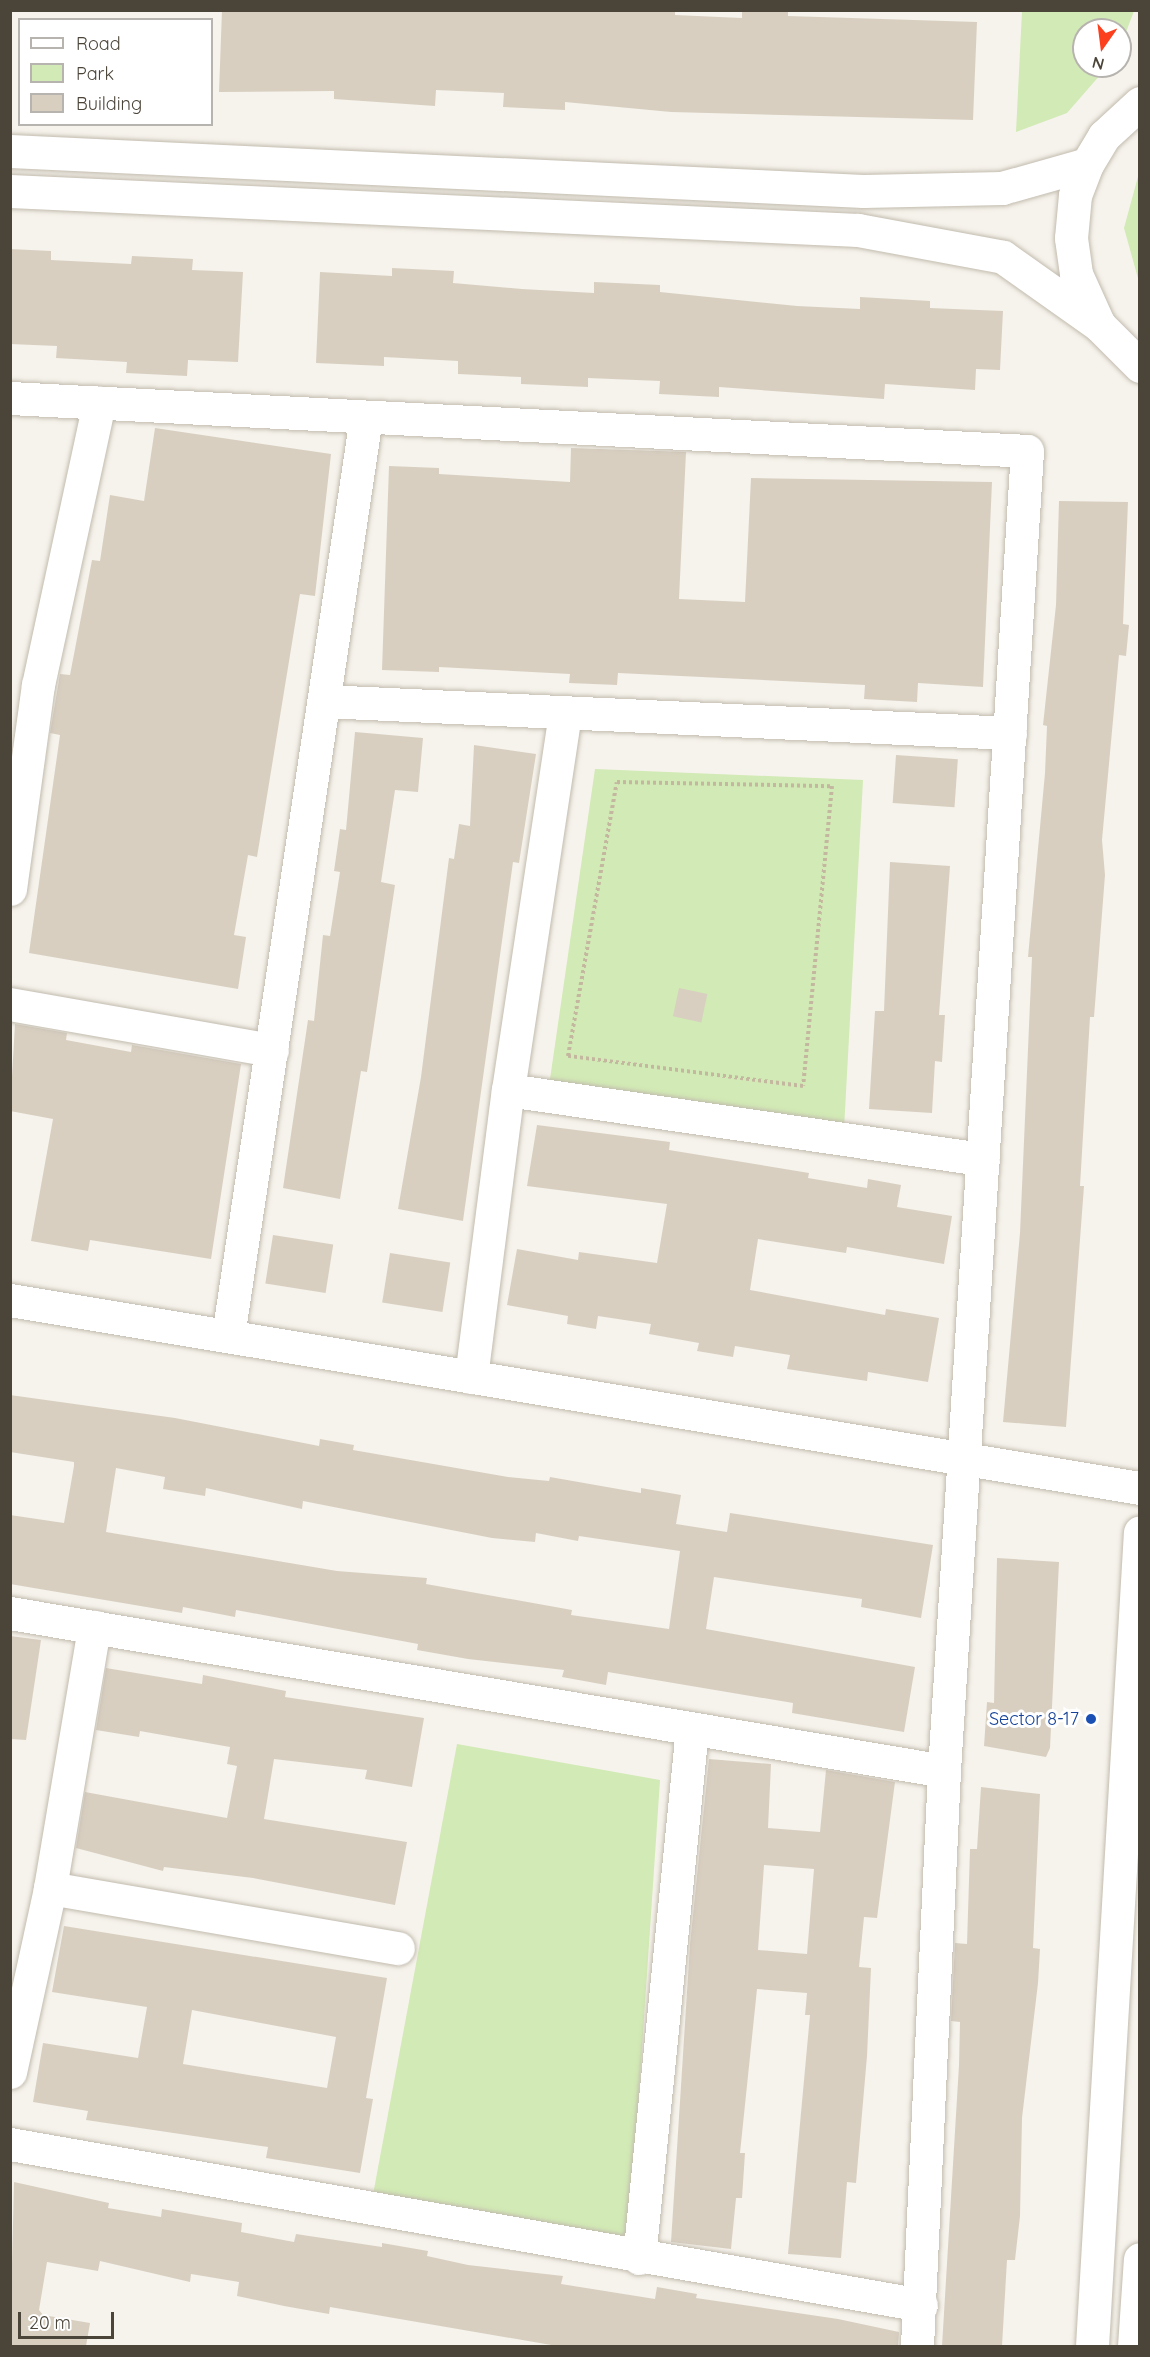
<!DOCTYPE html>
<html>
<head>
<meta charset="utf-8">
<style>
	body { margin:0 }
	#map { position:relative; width:1150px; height:2357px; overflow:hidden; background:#f6f3ec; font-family:Quicksand,sans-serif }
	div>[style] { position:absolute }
	.green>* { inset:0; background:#d2eab5 }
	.building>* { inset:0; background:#d8cfc1; transform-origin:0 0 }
	.path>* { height:4px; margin-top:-2px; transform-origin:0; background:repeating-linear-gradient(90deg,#c4b79f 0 3px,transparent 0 6px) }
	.roads { filter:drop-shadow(0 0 2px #c2bbae) drop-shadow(0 0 2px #c2bbae) }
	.minor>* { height:33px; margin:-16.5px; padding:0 16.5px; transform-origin:16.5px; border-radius:16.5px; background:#fff }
	.dots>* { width:16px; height:16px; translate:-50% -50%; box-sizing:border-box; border:3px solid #fff; border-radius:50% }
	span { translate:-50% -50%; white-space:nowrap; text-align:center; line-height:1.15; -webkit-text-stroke:6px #fff; paint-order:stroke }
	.transit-label { font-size:18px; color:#164399 }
	.right { translate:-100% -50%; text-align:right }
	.frame { position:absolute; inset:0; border:12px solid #4b4439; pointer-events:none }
	.legend { position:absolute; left:18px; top:18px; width:195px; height:108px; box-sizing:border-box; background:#fff; border:2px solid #b7b4b0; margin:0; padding:8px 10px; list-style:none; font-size:18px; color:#4b4439 }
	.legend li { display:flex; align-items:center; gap:12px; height:30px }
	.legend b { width:30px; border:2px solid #b7b4b0 }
	.north { position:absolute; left:1072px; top:18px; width:60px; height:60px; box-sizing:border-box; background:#fff; border:2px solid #b7b4b0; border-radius:50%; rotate:194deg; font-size:16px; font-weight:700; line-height:24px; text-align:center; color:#4b4439 }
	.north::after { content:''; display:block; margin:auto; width:21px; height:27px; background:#fc3f1d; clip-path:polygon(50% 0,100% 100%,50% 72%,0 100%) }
	.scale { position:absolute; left:18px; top:2312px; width:96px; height:27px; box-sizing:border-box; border:3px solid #4b4439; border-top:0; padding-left:8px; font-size:18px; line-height:21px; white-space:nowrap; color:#4b4439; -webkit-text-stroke:4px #fff; paint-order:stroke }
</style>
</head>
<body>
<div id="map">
	<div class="green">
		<div style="clip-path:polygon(1022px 11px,1134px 11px,1120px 48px,1120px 30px,1084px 30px,1084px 66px,1108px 66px,1067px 113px,1016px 132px)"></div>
		<div style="clip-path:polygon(1139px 173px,1139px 282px,1124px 228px)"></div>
		<div style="clip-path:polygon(595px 769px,863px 780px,844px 1129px,549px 1086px)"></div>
		<div style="clip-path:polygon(457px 1744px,660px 1780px,629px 2242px,372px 2200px)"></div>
	</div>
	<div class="building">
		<div style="clip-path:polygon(222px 10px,675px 10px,675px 15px,742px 18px,742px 10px,770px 10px,788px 11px,788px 16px,977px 22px,973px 120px,671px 112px,565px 102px,565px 110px,503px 107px,504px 93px,436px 90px,435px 106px,334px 99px,334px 91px,219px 92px)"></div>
		<div style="clip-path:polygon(10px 249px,51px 251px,51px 260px,131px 264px,132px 256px,193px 259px,192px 270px,243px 272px,238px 362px,188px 360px,187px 376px,126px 373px,127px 362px,56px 358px,57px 346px,10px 344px)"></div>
		<div style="clip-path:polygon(392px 268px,454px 271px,453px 283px,522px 289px,594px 293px,594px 282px,660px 285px,660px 292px,797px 306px,860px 309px,860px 297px,930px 301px,930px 308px,1003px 311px,1000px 370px,976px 369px,975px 390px,885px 384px,884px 399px,719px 387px,719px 397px,659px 394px,660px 381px,588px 378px,588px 387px,521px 384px,521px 377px,458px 374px,458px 361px,384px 357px,384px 366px,316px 363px,320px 272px,392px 276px)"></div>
		<div style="clip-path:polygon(155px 428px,331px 454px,315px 596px,300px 594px,257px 857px,248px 855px,234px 935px,246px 937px,238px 989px,29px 953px,60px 735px,50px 733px,60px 674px,70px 675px,92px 560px,100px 561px,110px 495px,144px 501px)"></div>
		<div style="clip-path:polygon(571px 448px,686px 452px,679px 599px,745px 602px,751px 478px,992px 482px,983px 687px,918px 683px,917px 702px,864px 699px,865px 685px,618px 673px,617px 685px,569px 683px,570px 674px,439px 667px,439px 672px,382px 670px,389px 466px,439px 468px,439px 474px,570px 482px)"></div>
		<div style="clip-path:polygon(1059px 501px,1128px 502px,1123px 624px,1129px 625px,1126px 656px,1119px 655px,1102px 840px,1105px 875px,1094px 1017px,1090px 1017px,1080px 1186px,1084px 1186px,1066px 1427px,1003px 1422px,1020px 1233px,1032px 957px,1028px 957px,1045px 773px,1047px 726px,1043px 725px,1056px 605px)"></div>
		<div style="clip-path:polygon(355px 732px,423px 738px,418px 792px,395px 790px,381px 882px,395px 885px,367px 1072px,361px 1071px,340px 1199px,283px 1188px,308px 1020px,314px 1021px,323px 935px,330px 936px,340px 872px,334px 871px,340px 829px,346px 830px)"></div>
		<div style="clip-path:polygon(474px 745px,536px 754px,519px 863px,513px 862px,463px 1221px,398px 1209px,421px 1077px,449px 858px,454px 859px,459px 824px,470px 826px)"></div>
		<div style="left:896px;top:755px;width:62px;height:48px;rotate:4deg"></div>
		<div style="clip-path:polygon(890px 862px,950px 866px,939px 1015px,945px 1015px,942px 1062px,935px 1061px,932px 1113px,869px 1109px,875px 1011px,884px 1011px)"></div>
		<div style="left:679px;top:988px;width:29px;height:29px;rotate:12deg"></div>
		<div style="clip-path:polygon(15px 1024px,67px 1033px,66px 1040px,131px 1052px,132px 1045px,241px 1064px,211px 1259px,90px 1240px,88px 1251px,31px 1241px,53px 1119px,10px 1111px)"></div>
		<div style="clip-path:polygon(537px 1125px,670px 1142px,669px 1150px,809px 1173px,808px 1178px,867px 1188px,868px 1179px,901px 1185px,897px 1207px,952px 1216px,944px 1264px,847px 1247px,846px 1253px,758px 1239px,750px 1290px,885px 1315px,886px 1309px,939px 1318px,928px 1382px,868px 1372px,867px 1381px,787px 1369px,790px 1355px,735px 1346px,733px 1357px,697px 1351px,699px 1343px,649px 1334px,651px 1324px,598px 1316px,596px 1329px,567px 1324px,568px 1316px,507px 1305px,517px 1249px,578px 1260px,579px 1252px,657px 1263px,667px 1204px,527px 1186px)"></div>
		<div style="left:273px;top:1235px;width:61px;height:49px;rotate:9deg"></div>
		<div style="left:390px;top:1253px;width:61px;height:50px;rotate:9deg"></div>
		<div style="clip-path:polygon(evenodd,10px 1395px,175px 1418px,319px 1446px,320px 1439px,354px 1445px,353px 1450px,508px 1477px,549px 1481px,550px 1477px,641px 1493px,641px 1488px,681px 1495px,676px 1524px,727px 1532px,730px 1513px,933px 1545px,921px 1618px,861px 1607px,862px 1599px,714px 1577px,706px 1629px,915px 1667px,904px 1732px,792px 1713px,793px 1703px,608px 1672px,606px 1685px,562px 1677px,564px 1670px,468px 1659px,417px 1650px,418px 1644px,236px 1610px,235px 1617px,183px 1607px,182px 1613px,10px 1584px,10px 1515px,64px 1523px,74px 1466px,74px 1462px,10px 1452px,10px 1395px,116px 1468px,165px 1477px,163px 1489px,205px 1496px,206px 1488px,302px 1509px,303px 1501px,492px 1538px,535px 1542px,536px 1533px,578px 1541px,579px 1536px,680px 1551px,669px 1629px,571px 1615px,572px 1610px,426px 1584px,427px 1578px,337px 1571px,106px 1532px,116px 1468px)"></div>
		<div style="clip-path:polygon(997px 1558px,1059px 1562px,1050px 1748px,1046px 1757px,984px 1746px,987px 1702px,994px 1703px)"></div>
		<div style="clip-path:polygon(10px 1636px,41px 1640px,26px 1740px,10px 1739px)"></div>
		<div style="clip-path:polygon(106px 1668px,202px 1684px,203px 1675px,286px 1691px,285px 1697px,424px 1718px,412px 1787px,365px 1779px,367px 1770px,274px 1759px,264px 1819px,407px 1842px,395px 1905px,253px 1878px,164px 1867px,163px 1871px,76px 1848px,85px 1792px,227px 1818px,237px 1766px,227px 1764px,230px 1747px,140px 1731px,139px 1737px,96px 1730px)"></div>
		<div style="clip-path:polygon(evenodd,709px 1759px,771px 1764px,768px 1828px,820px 1832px,826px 1770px,895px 1782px,877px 1918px,864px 1917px,859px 1967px,871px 1968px,867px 2056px,856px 2183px,847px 2182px,841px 2258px,788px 2254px,810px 2015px,805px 2015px,807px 1993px,757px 1989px,740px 2153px,745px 2153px,742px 2198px,736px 2198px,731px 2249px,671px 2242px,690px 1945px,709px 1759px,764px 1865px,814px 1869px,807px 1954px,758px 1950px,764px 1865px)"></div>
		<div style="clip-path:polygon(981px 1787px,1040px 1794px,1033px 1948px,1040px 1949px,1038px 1983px,1022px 2118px,1020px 2216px,1015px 2260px,1007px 2260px,1002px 2346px,942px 2346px,959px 2065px,960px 2022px,951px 2021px,955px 1943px,967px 1944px,970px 1849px,977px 1849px)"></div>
		<div style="clip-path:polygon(evenodd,64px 1926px,387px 1978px,366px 2098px,373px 2099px,360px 2173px,266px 2158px,268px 2147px,86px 2120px,88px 2111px,33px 2102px,43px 2043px,138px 2058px,147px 2007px,52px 1992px,64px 1926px,192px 2010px,336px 2037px,327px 2088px,183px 2064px,192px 2010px)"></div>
		<div style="clip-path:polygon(14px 2182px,109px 2203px,108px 2208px,161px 2217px,162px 2209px,242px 2223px,241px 2232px,294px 2242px,296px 2234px,382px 2247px,382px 2243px,428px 2251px,427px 2256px,468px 2265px,563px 2276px,561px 2284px,655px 2299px,657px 2287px,697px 2294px,696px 2298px,838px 2319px,899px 2332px,898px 2346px,557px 2346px,330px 2307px,329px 2314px,284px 2306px,237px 2296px,239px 2282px,191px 2274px,190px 2282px,100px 2261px,98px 2271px,47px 2262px,39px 2310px,43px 2315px,90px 2323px,86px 2346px,10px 2346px)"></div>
	</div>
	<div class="path">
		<div style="left:617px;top:782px;width:215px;rotate:1.1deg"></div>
		<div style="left:832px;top:786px;width:301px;rotate:95.5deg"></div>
		<div style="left:803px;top:1086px;width:237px;rotate:-172.7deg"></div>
		<div style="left:568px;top:1056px;width:278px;rotate:-79.9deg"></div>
	</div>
	<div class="roads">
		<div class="minor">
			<div style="left:1140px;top:103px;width:49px;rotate:137.5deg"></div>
			<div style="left:1104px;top:136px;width:33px;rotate:121deg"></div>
			<div style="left:1087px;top:164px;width:33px;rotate:111deg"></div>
			<div style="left:1075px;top:195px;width:43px;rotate:95.3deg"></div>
			<div style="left:1071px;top:238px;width:36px;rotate:82deg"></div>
			<div style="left:1076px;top:274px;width:56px;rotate:65.7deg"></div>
			<div style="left:1099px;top:325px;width:58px;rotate:45deg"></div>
			<div style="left:10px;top:151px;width:854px;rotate:2.68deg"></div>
			<div style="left:863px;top:191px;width:139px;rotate:-1.2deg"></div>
			<div style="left:1002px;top:188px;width:88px;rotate:-15.8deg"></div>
			<div style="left:10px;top:191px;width:849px;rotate:2.63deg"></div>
			<div style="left:858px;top:230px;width:147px;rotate:10.5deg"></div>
			<div style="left:1003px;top:257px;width:118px;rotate:35.3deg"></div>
			<div style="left:10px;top:398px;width:1018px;rotate:2.98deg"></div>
			<div style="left:1027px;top:451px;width:1323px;rotate:93.6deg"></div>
			<div style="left:944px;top:1771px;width:576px;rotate:92.69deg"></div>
			<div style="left:324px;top:701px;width:687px;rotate:2.67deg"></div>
			<div style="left:10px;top:889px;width:206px;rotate:-82.2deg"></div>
			<div style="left:38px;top:685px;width:289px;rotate:-77.8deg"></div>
			<div style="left:10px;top:1004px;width:266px;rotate:10deg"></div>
			<div style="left:508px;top:1090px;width:480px;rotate:8.3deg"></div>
			<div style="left:10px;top:1300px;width:1146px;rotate:9.45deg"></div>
			<div style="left:228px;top:1336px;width:929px;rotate:-81.46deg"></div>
			<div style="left:471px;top:1377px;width:289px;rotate:-82.7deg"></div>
			<div style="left:508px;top:1090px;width:379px;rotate:-81.4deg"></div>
			<div style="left:10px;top:1613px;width:947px;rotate:9.6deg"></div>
			<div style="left:50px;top:1888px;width:353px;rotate:9.8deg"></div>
			<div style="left:10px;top:2072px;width:188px;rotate:-77.7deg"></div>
			<div style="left:50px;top:1888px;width:265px;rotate:-80.4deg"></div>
			<div style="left:10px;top:2144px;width:925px;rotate:10.02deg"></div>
			<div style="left:639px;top:2258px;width:532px;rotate:-84.28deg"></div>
			<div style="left:1092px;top:2346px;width:815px;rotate:-86.63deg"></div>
			<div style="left:1134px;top:2346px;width:87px;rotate:-86.1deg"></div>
		</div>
	</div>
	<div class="dots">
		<div style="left:1091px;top:1719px;background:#1a4fb4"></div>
	</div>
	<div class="transit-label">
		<span class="right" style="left:1079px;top:1719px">Sector 8-17</span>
	</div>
	<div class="frame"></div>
	<ul class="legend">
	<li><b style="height:8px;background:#fff"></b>Road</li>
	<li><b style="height:16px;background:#d2eab5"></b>Park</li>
	<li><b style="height:16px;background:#d8cfc1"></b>Building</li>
	</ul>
	<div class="north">N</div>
	<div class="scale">20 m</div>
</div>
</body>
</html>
